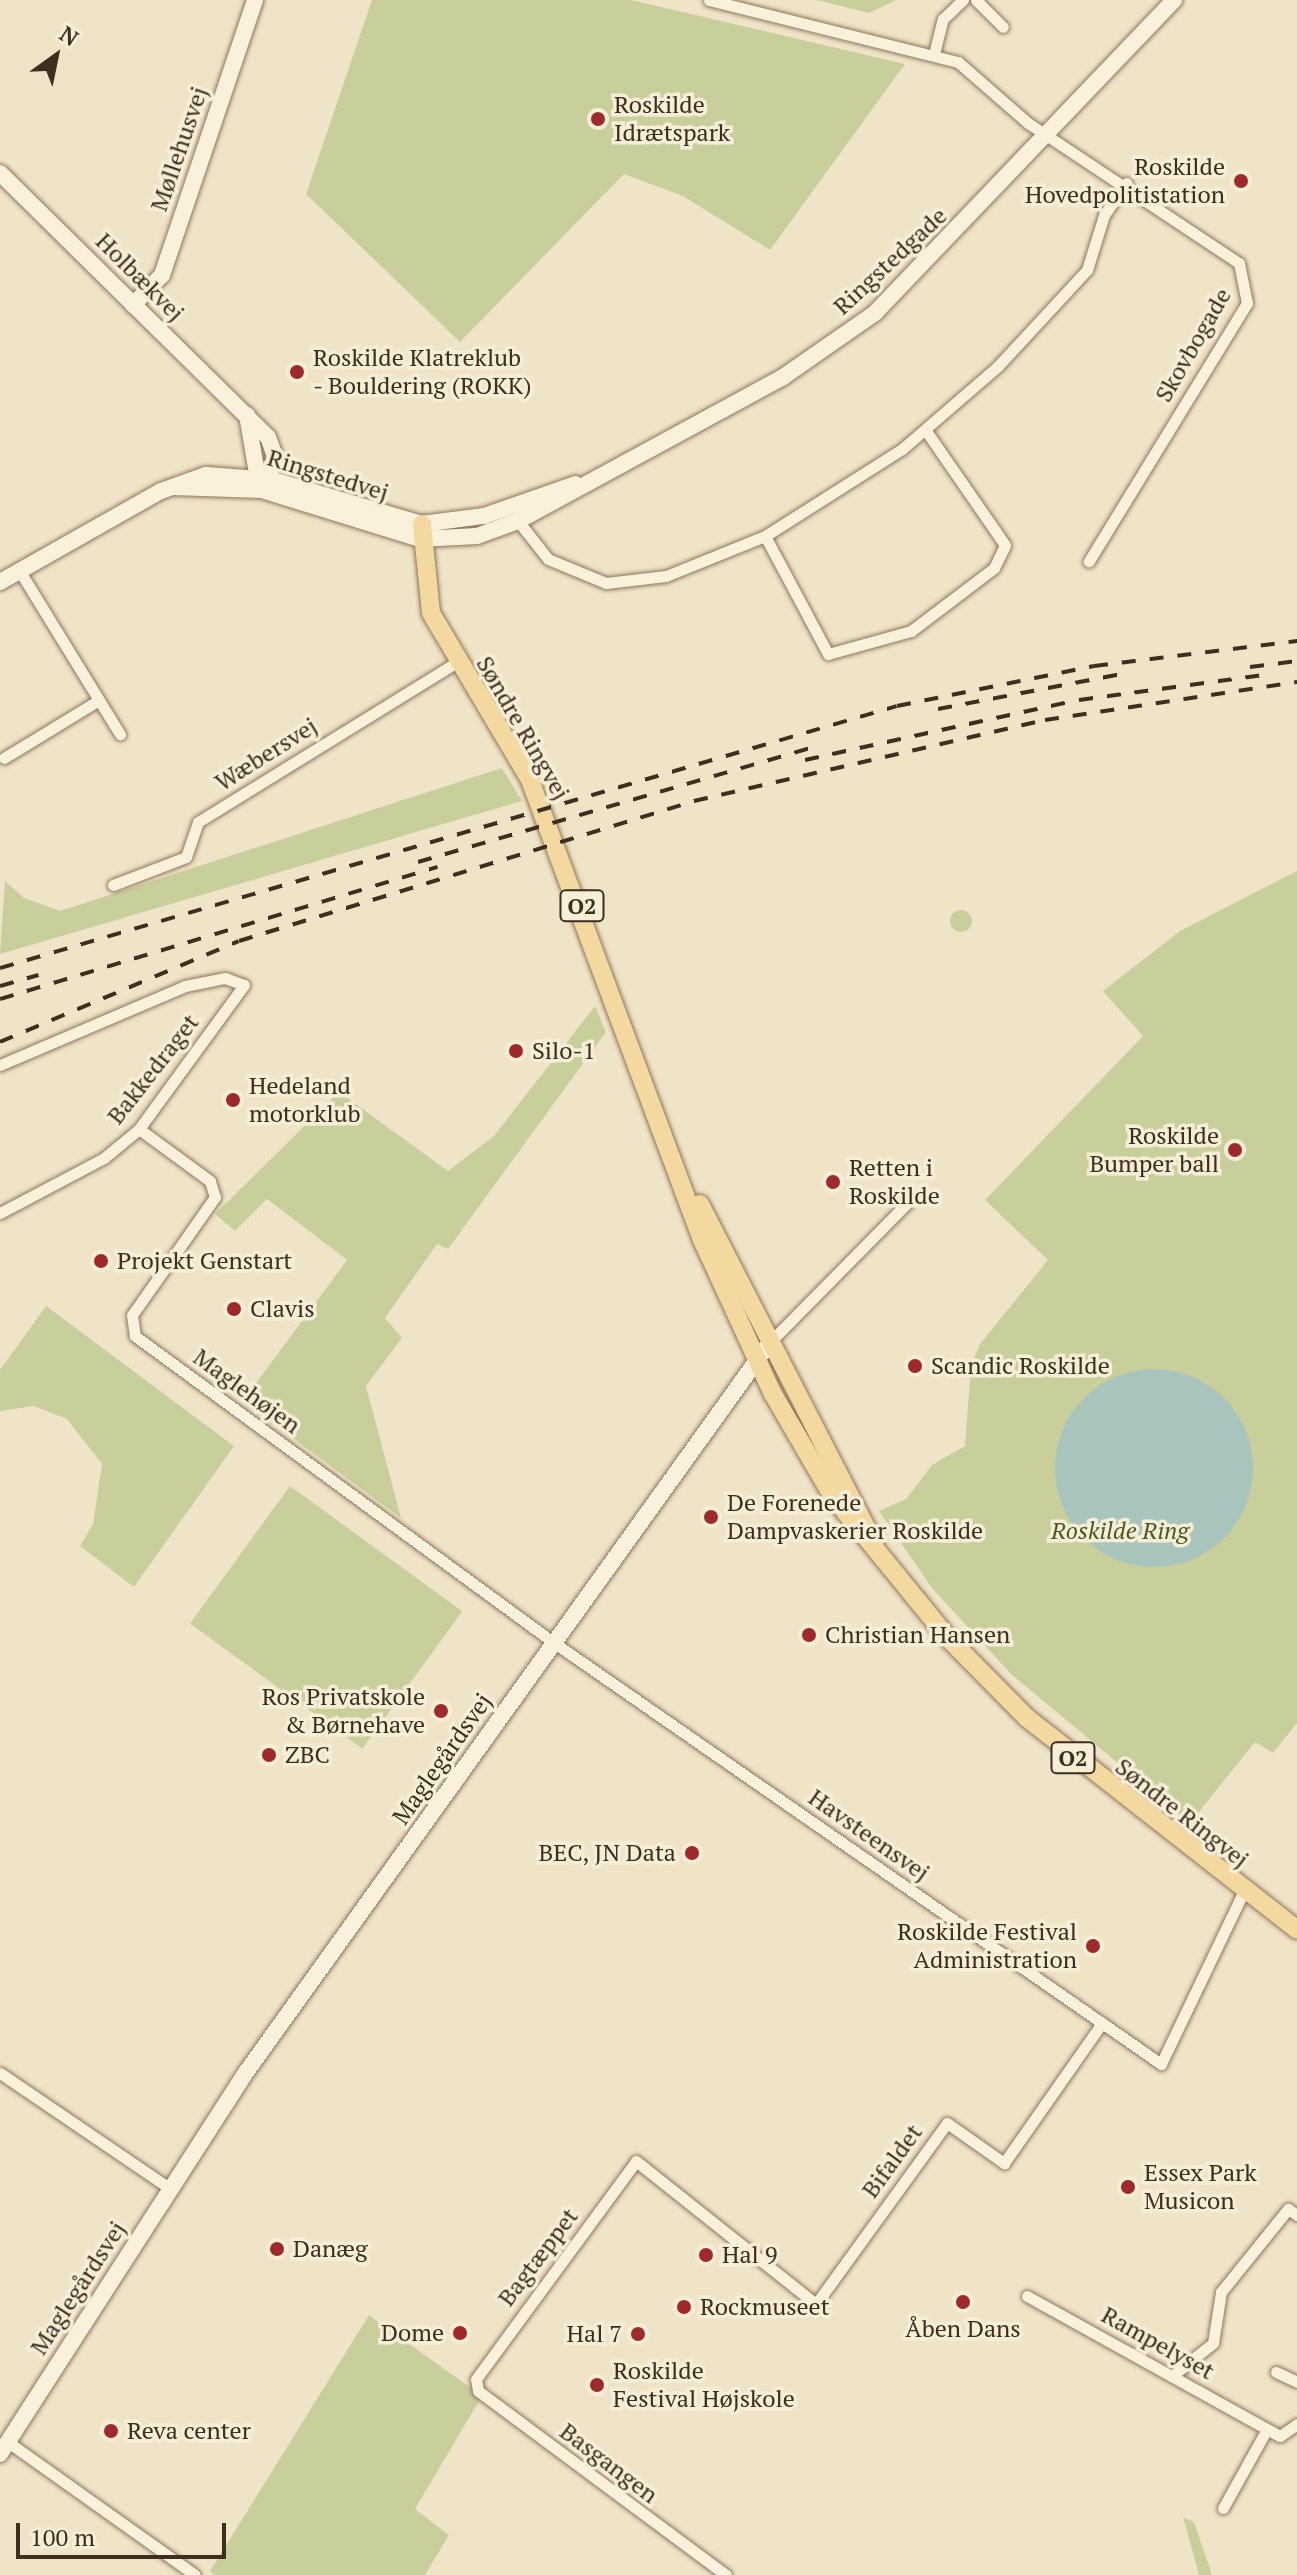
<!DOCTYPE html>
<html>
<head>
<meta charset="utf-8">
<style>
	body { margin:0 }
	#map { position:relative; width:1297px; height:2575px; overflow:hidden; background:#f0e4c8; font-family:"PT Serif",serif }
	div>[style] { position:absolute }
	.green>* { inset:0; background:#c9cf9b; transform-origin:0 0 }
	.round { border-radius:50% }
	.water>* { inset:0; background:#a9c4bc }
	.roads { filter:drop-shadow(0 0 2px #8d765c) drop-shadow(0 0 2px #8d765c) }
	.street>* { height:11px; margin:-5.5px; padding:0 5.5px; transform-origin:5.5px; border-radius:5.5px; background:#faf1dc }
	.secondary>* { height:16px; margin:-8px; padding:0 8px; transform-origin:8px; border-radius:8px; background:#faf1dc }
	.primary>* { height:18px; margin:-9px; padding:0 9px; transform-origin:9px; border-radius:9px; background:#f3d9a0 }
	.rail>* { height:4px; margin-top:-2px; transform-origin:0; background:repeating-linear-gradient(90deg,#3d2e20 0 14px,transparent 0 28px) }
	.dots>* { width:22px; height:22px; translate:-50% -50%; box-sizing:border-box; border:4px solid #f7eed8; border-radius:50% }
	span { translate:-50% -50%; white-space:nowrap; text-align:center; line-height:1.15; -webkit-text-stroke:7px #f7eed8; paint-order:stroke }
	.shield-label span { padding:2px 6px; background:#f7eed8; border:2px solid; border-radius:6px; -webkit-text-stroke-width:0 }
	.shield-label { font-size:22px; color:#3d2e20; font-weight:700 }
	.poi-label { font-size:24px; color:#3d2e20 }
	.left { translate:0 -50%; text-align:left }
	.right { translate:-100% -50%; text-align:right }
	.street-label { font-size:24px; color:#3d2e20 }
	.park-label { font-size:24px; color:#4d5a26; font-style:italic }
	.north { position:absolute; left:16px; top:16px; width:80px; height:80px; -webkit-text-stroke:6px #f7eed8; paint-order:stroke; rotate:33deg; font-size:22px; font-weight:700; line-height:32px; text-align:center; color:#3d2e20 }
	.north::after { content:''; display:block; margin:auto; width:28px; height:36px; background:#3d2e20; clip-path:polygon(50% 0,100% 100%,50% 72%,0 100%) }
	.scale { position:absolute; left:16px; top:2523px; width:210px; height:36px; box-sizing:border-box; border:4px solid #3d2e20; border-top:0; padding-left:10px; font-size:24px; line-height:28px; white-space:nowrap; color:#3d2e20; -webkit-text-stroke:6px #f7eed8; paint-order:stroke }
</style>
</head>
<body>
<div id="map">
	<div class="green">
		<div style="clip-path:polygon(372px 0,631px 0,905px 64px,770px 250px,683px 196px,624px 174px,460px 342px,306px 194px)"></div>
		<div style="clip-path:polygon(817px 0,896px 0,869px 13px)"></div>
		<div style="clip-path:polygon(502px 768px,522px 801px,0 954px,5px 881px,24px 898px,60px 911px)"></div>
		<div style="clip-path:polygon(1297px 871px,1297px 1723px,1273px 1753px,1255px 1742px,1190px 1823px,1011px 1674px,932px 1588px,879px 1511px,906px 1499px,932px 1465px,965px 1446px,971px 1366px,980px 1344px,1048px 1260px,985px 1200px,1143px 1036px,1103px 991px,1180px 931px)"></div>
		<div class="round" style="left:950px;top:910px;width:22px;height:22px"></div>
		<div style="clip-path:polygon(595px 1006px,606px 1032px,448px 1249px,437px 1244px,385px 1318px,402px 1338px,366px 1386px,401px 1518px,243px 1401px,347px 1260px,267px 1199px,235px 1231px,215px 1214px,339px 1092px,448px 1171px,494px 1136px)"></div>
		<div style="clip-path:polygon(46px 1306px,234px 1446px,134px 1587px,80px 1546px,93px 1524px,102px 1464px,67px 1419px,34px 1406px,0 1411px,0 1370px)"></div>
		<div style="left:290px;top:1486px;width:213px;height:170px;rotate:36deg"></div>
		<div style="clip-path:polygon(369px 2315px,482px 2396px,415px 2509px,449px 2535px,425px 2575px,215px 2575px,210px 2571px)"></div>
		<div style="clip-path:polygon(1183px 2517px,1194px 2522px,1212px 2575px,1199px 2575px)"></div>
	</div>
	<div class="water">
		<div class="round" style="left:1055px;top:1369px;width:198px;height:198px"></div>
	</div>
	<div class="roads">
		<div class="street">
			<div style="left:709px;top:0;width:257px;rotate:14deg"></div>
			<div style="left:958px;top:62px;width:93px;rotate:41.1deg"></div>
			<div style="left:1028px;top:123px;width:253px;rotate:33.6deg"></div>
			<div style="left:1239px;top:263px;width:41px;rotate:78.7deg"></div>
			<div style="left:1247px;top:303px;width:303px;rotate:121.5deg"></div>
			<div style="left:976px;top:0;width:38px;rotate:45deg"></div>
			<div style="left:934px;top:54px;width:36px;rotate:-76deg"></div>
			<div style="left:943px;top:19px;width:28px;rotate:-44deg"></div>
			<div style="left:518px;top:521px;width:48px;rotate:51.7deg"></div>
			<div style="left:548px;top:559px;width:63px;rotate:22.5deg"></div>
			<div style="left:606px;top:583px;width:60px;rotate:-6.7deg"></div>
			<div style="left:666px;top:576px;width:107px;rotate:-22deg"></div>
			<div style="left:765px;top:536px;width:162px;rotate:-32.4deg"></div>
			<div style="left:902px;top:449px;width:127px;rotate:-40.8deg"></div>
			<div style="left:998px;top:366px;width:131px;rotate:-47.2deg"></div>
			<div style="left:1087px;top:270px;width:58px;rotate:-72.8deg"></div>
			<div style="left:1104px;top:215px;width:39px;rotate:-55deg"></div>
			<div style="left:765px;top:536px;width:134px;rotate:61.9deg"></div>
			<div style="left:828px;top:654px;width:86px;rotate:-15.5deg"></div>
			<div style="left:911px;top:631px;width:104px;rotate:-37.2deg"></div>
			<div style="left:994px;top:568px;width:25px;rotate:-64deg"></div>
			<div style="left:1005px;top:545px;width:139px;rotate:-124.7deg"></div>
			<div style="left:19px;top:570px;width:193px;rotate:58.4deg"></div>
			<div style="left:4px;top:758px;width:111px;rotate:-31.4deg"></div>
			<div style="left:113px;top:885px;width:78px;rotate:-21deg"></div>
			<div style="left:186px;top:857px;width:37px;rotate:-71deg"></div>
			<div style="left:198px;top:822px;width:304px;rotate:-31.7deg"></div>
			<div style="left:0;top:1065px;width:201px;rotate:-23.1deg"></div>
			<div style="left:185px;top:986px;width:41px;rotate:-11.3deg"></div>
			<div style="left:225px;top:978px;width:20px;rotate:20deg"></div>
			<div style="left:244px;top:985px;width:178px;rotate:126.1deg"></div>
			<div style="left:139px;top:1129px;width:45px;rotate:140.4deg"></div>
			<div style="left:104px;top:1158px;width:118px;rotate:152.1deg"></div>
			<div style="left:139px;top:1129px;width:88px;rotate:36.2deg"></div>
			<div style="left:210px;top:1181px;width:17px;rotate:73deg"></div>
			<div style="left:215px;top:1197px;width:144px;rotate:125.1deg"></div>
			<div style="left:132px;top:1315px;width:21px;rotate:82deg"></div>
			<div style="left:135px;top:1336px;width:518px;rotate:36.21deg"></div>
			<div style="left:553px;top:1642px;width:740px;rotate:34.76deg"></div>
			<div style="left:1161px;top:2064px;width:192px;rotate:-64.4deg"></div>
			<div style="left:770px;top:1342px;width:197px;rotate:-45.4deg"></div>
			<div style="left:0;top:2073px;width:208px;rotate:34.2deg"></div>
			<div style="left:1027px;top:2296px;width:289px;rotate:29deg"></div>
			<div style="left:1280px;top:2436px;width:21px;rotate:-35deg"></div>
			<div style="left:816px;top:2304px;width:223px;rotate:-54.1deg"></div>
			<div style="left:947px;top:2123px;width:70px;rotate:35.1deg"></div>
			<div style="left:1004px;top:2163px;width:171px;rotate:-55deg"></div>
			<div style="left:1276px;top:2372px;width:23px;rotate:25deg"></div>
			<div style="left:1172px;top:2376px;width:53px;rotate:-38.8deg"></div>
			<div style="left:1213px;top:2343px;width:52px;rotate:-81.1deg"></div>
			<div style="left:1221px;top:2292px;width:107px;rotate:-51.1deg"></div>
			<div style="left:1288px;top:2209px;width:11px;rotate:34deg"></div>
			<div style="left:8px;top:2442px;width:229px;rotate:35.4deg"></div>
			<div style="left:1223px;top:2508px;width:90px;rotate:-60.9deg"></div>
			<div style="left:726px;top:2575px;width:309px;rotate:-143.4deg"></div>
			<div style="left:478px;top:2391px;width:12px;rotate:-99deg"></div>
			<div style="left:476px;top:2379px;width:270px;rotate:-53.7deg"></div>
			<div style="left:636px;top:2161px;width:236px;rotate:38.5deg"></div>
		</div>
		<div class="secondary">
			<div style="left:0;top:173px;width:376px;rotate:44.6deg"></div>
			<div style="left:268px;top:437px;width:20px;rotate:70deg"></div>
			<div style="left:275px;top:456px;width:31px;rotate:107deg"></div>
			<div style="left:133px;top:305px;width:42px;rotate:-46deg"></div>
			<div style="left:162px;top:275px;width:290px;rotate:-71.3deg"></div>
			<div style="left:247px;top:415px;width:71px;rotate:80.3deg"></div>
			<div style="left:173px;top:487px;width:89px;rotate:1.9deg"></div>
			<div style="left:262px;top:490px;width:165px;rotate:17.2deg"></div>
			<div style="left:420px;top:539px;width:57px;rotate:-3deg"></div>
			<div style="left:477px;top:536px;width:44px;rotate:-20.1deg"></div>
			<div style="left:518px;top:521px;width:302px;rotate:-28.5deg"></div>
			<div style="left:783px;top:377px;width:112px;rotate:-34.8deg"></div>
			<div style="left:875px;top:313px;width:433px;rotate:-46.3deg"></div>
			<div style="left:0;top:582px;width:185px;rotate:-29.5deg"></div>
			<div style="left:161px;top:491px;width:48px;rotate:-19.6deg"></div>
			<div style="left:206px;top:475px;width:67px;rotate:4.3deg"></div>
			<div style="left:273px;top:480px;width:155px;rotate:16.5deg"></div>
			<div style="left:422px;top:524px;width:63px;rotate:-7.4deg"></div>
			<div style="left:484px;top:516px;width:97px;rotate:-19.2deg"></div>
			<div style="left:0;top:2454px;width:456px;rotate:-57.2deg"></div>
			<div style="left:247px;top:2071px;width:897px;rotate:-54.34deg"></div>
		</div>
		<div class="primary">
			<div style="left:422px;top:524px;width:89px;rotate:84.2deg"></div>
			<div style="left:431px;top:613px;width:194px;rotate:59.3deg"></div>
			<div style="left:530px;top:780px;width:493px;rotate:69.5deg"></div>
			<div style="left:703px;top:1242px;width:167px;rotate:65.3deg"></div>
			<div style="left:773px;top:1394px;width:119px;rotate:59.8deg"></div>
			<div style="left:833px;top:1497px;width:183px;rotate:50.8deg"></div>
			<div style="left:949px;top:1639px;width:111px;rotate:45.4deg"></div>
			<div style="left:1027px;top:1718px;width:343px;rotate:38.1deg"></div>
			<div style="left:700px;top:1204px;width:382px;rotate:62.8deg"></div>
		</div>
	</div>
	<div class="rail">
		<div style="left:1250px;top:667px;width:47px;rotate:-7.3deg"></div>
		<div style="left:938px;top:709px;width:192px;rotate:-10.8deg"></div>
		<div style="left:805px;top:760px;width:280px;rotate:-12.4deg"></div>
		<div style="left:1079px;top:700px;width:188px;rotate:-7.7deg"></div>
		<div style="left:418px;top:862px;width:416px;rotate:-16.2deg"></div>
		<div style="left:0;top:968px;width:934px;rotate:-16.28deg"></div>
		<div style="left:897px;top:706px;width:201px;rotate:-11.5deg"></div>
		<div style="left:1094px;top:666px;width:205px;rotate:-7deg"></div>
		<div style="left:0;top:986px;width:40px;rotate:-16deg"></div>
		<div style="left:0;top:999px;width:457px;rotate:-16.8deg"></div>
		<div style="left:0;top:1042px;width:259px;rotate:-22.9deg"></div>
		<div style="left:239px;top:941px;width:476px;rotate:-17.1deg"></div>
		<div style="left:694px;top:801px;width:360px;rotate:-13deg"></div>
		<div style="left:1045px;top:720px;width:255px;rotate:-8.6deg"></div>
	</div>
	<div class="dots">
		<div style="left:598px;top:119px;background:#9e2a2b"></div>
		<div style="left:1241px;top:181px;background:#9e2a2b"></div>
		<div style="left:297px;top:372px;background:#9e2a2b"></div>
		<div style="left:516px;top:1051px;background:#9e2a2b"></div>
		<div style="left:233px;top:1100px;background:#9e2a2b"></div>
		<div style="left:1235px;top:1150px;background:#9e2a2b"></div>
		<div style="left:833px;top:1182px;background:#9e2a2b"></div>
		<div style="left:101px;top:1261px;background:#9e2a2b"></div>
		<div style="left:234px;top:1309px;background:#9e2a2b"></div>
		<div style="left:915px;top:1366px;background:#9e2a2b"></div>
		<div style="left:711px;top:1517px;background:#9e2a2b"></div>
		<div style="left:809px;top:1635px;background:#9e2a2b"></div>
		<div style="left:441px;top:1711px;background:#9e2a2b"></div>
		<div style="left:269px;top:1755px;background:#9e2a2b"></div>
		<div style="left:692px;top:1853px;background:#9e2a2b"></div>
		<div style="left:1093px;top:1946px;background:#9e2a2b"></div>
		<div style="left:1128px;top:2187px;background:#9e2a2b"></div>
		<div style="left:277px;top:2249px;background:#9e2a2b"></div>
		<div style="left:706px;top:2255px;background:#9e2a2b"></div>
		<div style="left:963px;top:2302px;background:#9e2a2b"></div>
		<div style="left:684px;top:2307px;background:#9e2a2b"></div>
		<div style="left:460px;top:2333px;background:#9e2a2b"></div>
		<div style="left:638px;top:2334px;background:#9e2a2b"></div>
		<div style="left:597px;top:2385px;background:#9e2a2b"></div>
		<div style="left:111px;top:2431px;background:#9e2a2b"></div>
	</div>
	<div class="shield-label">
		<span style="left:582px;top:906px">O2</span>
		<span style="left:1073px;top:1758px">O2</span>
	</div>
	<div class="poi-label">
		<span class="left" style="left:614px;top:119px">Roskilde<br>Idrætspark</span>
		<span class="right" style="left:1225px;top:181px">Roskilde<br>Hovedpolitistation</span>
		<span class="left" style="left:313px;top:372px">Roskilde Klatreklub<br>- Bouldering (ROKK)</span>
		<span class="left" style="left:532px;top:1051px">Silo-1</span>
		<span class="left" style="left:249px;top:1100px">Hedeland<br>motorklub</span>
		<span class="right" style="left:1219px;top:1150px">Roskilde<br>Bumper ball</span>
		<span class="left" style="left:849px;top:1182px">Retten i<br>Roskilde</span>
		<span class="left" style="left:117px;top:1261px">Projekt Genstart</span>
		<span class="left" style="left:250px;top:1309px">Clavis</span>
		<span class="left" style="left:931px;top:1366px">Scandic Roskilde</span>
		<span class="left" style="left:727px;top:1517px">De Forenede<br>Dampvaskerier Roskilde</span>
		<span class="left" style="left:825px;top:1635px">Christian Hansen</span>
		<span class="right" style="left:425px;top:1711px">Ros Privatskole<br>&amp; Børnehave</span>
		<span class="left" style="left:285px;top:1755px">ZBC</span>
		<span class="right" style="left:676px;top:1853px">BEC, JN Data</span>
		<span class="right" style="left:1077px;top:1946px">Roskilde Festival<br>Administration</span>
		<span class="left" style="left:1144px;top:2187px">Essex Park<br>Musicon</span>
		<span class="left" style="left:293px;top:2249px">Danæg</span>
		<span class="left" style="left:722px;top:2255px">Hal 9</span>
		<span class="left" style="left:700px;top:2307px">Rockmuseet</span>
		<span style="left:963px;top:2329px">Åben Dans</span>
		<span class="right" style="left:444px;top:2333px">Dome</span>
		<span class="right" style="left:622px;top:2334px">Hal 7</span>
		<span class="left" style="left:613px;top:2385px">Roskilde<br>Festival Højskole</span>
		<span class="left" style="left:127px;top:2431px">Reva center</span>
	</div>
	<div class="street-label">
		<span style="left:179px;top:149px;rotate:-71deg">Møllehusvej</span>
		<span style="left:890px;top:261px;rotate:-43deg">Ringstedgade</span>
		<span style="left:140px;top:277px;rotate:45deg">Holbækvej</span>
		<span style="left:1193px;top:345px;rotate:-60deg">Skovbogade</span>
		<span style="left:328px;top:475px;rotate:17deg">Ringstedvej</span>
		<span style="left:523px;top:728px;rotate:60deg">Søndre Ringvej</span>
		<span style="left:266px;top:754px;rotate:-32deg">Wæbersvej</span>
		<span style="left:153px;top:1069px;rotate:-52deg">Bakkedraget</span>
		<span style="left:247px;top:1391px;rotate:36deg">Maglehøjen</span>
		<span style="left:442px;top:1759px;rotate:-55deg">Maglegårdsvej</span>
		<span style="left:1182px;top:1813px;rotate:38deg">Søndre Ringvej</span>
		<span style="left:869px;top:1835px;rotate:35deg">Havsteensvej</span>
		<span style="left:892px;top:2161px;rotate:-54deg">Bifaldet</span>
		<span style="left:538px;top:2257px;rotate:-53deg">Bagtæppet</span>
		<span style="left:78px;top:2288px;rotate:-57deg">Maglegårdsvej</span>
		<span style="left:1158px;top:2343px;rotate:29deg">Rampelyset</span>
		<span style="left:609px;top:2463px;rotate:37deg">Basgangen</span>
	</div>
	<div class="park-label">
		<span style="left:1120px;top:1531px">Roskilde Ring</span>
	</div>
	<div class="north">N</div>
	<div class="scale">100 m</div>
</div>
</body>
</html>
